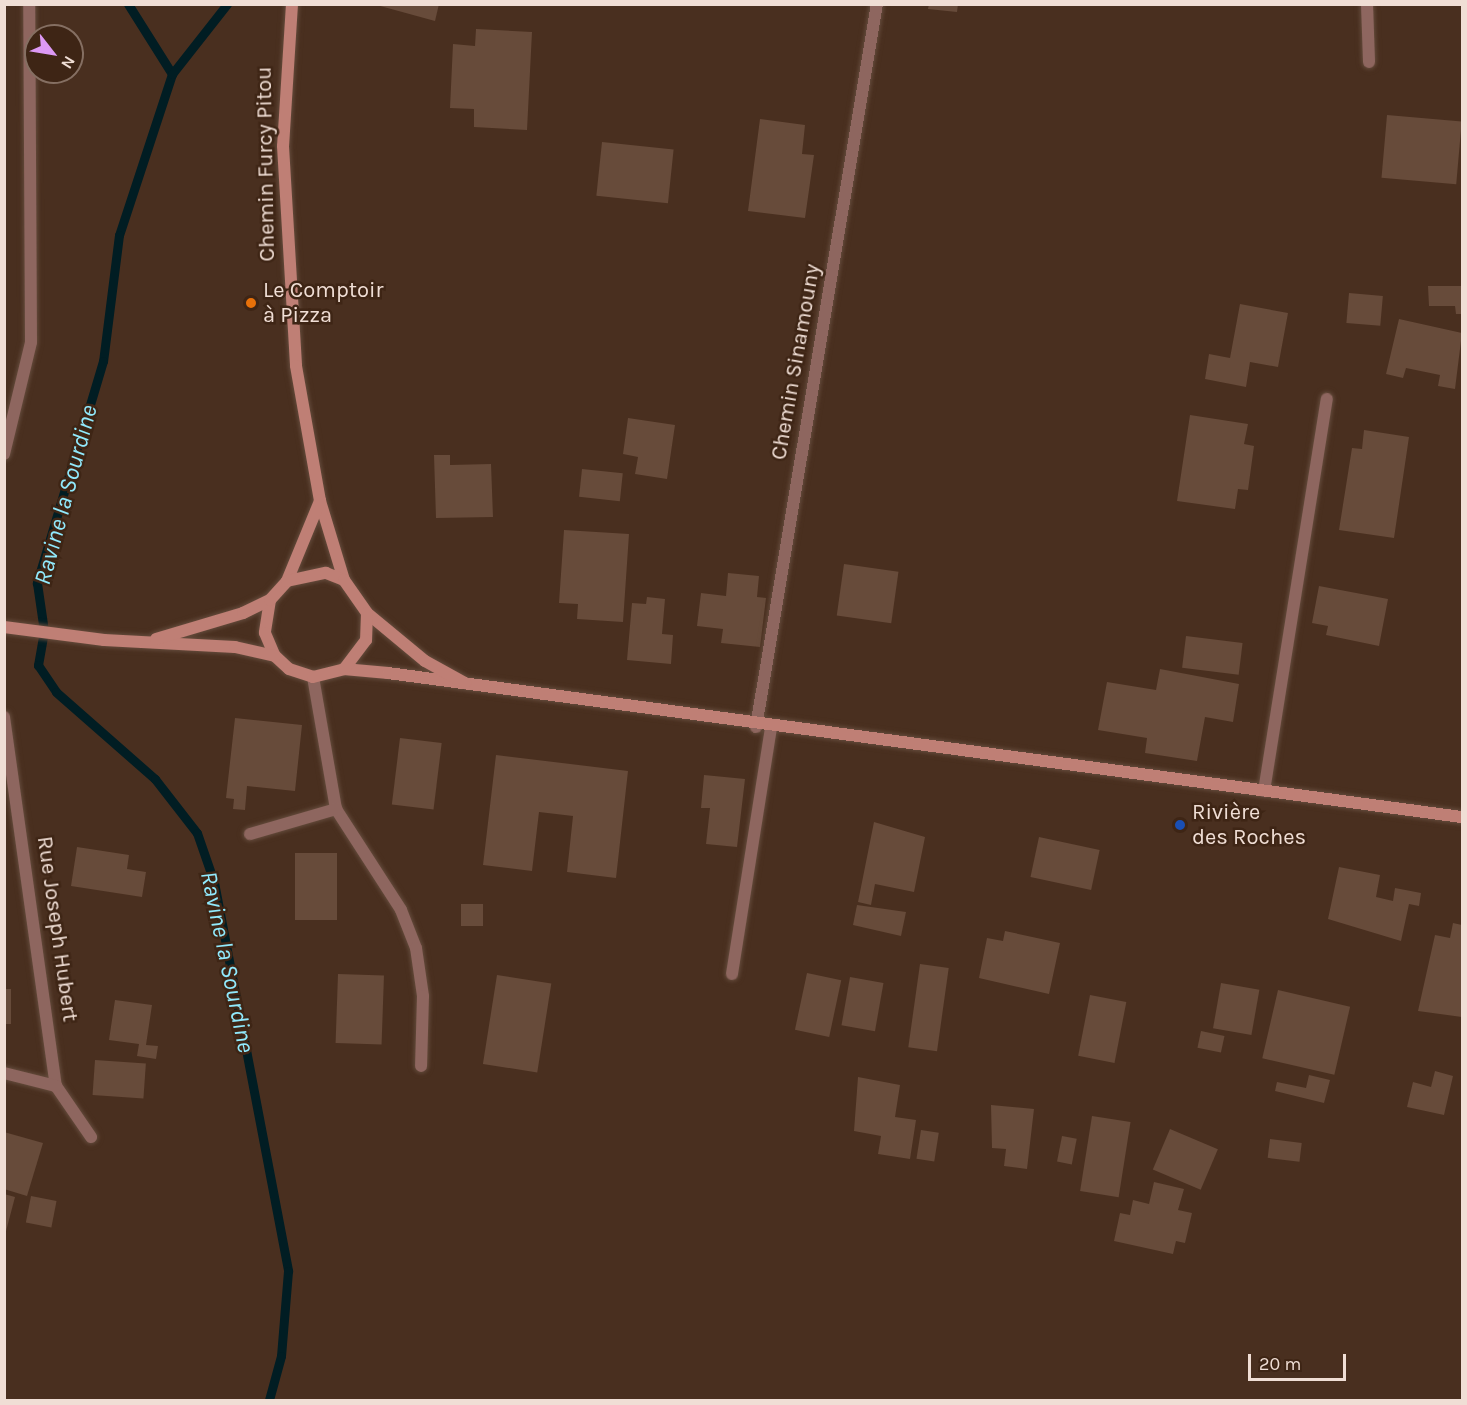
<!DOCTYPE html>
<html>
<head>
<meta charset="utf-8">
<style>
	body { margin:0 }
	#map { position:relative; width:1467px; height:1405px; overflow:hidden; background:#492f1f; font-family:Karla,sans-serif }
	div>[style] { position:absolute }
	.stream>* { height:9px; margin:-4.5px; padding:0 4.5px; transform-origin:4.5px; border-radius:4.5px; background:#011d23 }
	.building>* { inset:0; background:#674b3a; transform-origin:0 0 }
	.roads { filter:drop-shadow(0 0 2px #644b3c) drop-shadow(0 0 2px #644b3c) }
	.lane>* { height:12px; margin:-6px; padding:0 6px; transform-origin:6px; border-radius:6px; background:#8e665f }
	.street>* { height:12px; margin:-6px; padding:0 6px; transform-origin:6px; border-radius:6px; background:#8e665f }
	.secondary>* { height:12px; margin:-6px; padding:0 6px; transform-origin:6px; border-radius:6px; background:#bf7f75 }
	.dots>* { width:16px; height:16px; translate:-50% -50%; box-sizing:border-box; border:3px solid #3e2515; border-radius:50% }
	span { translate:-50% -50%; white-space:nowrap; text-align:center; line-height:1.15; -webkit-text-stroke:5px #3e2515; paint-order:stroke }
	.street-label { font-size:22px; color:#f0ded5 }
	.poi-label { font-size:22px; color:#f0ded5 }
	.left { translate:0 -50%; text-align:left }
	.water-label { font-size:24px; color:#91eafd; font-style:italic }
	.frame { position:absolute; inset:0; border:6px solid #f0ded5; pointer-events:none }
	.north { position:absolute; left:24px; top:24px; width:60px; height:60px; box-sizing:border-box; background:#3e2515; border:2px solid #856f62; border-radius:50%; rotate:121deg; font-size:16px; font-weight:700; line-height:24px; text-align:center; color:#f0ded5 }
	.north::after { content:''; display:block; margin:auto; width:21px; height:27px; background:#dc99f4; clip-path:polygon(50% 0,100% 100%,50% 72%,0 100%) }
	.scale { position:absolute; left:1248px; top:1354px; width:98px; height:27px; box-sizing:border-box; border:3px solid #f0ded5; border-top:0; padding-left:8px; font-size:18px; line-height:21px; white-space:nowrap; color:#f0ded5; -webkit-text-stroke:4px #3e2515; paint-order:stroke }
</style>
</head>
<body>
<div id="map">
	<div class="stream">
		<div style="left:128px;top:4px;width:83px;rotate:57.8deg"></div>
		<div style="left:172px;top:74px;width:169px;rotate:108.2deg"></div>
		<div style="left:119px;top:235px;width:127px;rotate:97.2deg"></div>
		<div style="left:103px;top:361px;width:232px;rotate:106.6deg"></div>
		<div style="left:37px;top:583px;width:49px;rotate:81.7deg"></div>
		<div style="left:44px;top:631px;width:35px;rotate:100deg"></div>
		<div style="left:38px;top:665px;width:32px;rotate:56deg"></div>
		<div style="left:56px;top:692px;width:132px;rotate:41.3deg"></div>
		<div style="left:155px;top:779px;width:68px;rotate:52.1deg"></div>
		<div style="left:197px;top:833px;width:52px;rotate:70.9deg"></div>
		<div style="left:214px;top:882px;width:396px;rotate:79.2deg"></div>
		<div style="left:288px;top:1271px;width:85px;rotate:94.7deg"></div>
		<div style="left:281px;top:1356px;width:46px;rotate:105.3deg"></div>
		<div style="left:172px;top:74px;width:89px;rotate:-51.8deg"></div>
	</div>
	<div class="building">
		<div style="clip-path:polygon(373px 4px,439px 4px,435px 21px)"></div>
		<div style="clip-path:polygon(929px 4px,958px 4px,957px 12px,928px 9px)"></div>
		<div style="clip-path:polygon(476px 29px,532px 32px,527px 130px,474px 127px,474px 109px,450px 108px,453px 44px,475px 46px)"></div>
		<div style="left:1387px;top:115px;width:75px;height:63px;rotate:5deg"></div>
		<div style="clip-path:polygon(760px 119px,805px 125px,802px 154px,814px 155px,805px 218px,748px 211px)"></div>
		<div style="left:602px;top:142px;width:72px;height:54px;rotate:6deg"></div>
		<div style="clip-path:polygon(1428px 286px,1462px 286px,1462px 314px,1456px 314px,1455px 306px,1429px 306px)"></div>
		<div style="left:1349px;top:293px;width:34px;height:30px;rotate:5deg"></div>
		<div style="clip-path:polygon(1240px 304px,1288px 313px,1278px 367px,1250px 362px,1246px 387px,1205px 379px,1209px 354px,1230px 358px)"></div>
		<div style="clip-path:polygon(1399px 319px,1462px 333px,1455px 389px,1438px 386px,1440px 375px,1406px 368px,1403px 378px,1386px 374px)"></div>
		<div style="clip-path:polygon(1190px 415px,1248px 424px,1244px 444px,1254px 446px,1248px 490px,1238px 489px,1235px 509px,1177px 501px)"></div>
		<div style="clip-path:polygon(628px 418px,675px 425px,667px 479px,635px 474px,638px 457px,623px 454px)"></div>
		<div style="clip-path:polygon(1364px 430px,1409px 437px,1394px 538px,1339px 530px,1352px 448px,1362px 449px)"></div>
		<div style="clip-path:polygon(434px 455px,450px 455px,450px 465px,491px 464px,493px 517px,436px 518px)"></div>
		<div style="left:582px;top:469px;width:41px;height:28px;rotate:6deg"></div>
		<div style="clip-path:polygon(564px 530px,629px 534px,623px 622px,577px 619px,578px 604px,559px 603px)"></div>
		<div style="left:844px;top:564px;width:55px;height:52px;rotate:8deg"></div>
		<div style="clip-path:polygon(728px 573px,759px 576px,757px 597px,766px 598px,760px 647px,721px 643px,723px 629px,697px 626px,701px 593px,726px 596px)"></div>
		<div style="clip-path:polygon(1319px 586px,1388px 599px,1379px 646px,1326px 635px,1328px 626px,1312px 623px)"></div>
		<div style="clip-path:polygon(647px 597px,665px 599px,662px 634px,673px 635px,671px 664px,627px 660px,632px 603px,646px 604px)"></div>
		<div style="left:1186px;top:636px;width:57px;height:32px;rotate:7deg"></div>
		<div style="clip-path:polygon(1160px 669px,1239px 684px,1233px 722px,1205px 717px,1197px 761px,1145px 753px,1147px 738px,1098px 730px,1107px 682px,1156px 690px)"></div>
		<div style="clip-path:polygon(235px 718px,302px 725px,295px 791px,247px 786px,245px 810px,233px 809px,234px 799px,226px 798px)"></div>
		<div style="left:400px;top:738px;width:42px;height:67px;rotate:7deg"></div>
		<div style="clip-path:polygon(496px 755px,628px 771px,616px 878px,567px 872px,573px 816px,539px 812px,532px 871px,483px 865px)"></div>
		<div style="clip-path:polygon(704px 775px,745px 779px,737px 847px,706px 844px,710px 808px,701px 808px)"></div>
		<div style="clip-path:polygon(874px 822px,925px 837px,914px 892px,875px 884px,871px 905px,858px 902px)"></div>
		<div style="left:1039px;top:837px;width:62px;height:41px;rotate:12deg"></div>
		<div style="clip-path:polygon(77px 847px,129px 855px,127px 869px,146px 872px,142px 897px,71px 886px)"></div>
		<div style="left:295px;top:853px;width:42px;height:67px"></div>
		<div style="clip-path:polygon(1339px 867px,1380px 875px,1376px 897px,1393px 901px,1395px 888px,1421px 893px,1419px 906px,1409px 904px,1401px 941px,1328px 919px)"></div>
		<div style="left:461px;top:904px;width:22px;height:22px"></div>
		<div style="clip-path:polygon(857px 905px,906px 912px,901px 936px,853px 925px)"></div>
		<div style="clip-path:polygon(1453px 923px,1462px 925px,1462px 1017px,1418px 1011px,1435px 935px,1450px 938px)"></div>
		<div style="clip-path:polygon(1005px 931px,1060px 943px,1049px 994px,979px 978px,987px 938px,1003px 941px)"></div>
		<div style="left:920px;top:964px;width:29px;height:84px;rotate:8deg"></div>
		<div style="left:807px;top:973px;width:35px;height:58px;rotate:12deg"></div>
		<div style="left:338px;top:974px;width:46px;height:69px;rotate:2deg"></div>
		<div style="left:497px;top:975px;width:55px;height:90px;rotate:9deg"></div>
		<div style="left:850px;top:977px;width:34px;height:49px;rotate:10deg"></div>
		<div style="left:1221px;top:983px;width:39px;height:46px;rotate:10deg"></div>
		<div style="left:4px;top:989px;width:7px;height:35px"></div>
		<div style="left:1278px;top:990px;width:74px;height:70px;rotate:13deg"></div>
		<div style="left:1090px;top:995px;width:37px;height:62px;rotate:11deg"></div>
		<div style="clip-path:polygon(115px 1000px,152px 1005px,146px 1045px,158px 1046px,156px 1059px,137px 1056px,139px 1044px,109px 1040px)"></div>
		<div style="left:1201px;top:1031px;width:24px;height:17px;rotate:12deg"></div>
		<div style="left:95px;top:1060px;width:51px;height:35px;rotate:4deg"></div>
		<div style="clip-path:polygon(1435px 1071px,1453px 1076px,1444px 1115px,1407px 1107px,1413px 1082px,1431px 1087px)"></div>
		<div style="clip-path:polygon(1309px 1075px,1330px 1080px,1324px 1103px,1275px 1091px,1277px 1082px,1306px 1088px)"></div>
		<div style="clip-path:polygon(858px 1077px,900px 1085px,895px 1117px,916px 1120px,910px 1159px,878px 1154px,881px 1136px,854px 1131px)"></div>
		<div style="clip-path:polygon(991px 1105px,1034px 1109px,1027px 1169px,1004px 1166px,1006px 1149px,992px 1148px)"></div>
		<div style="left:1092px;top:1116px;width:39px;height:76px;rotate:9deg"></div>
		<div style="left:1170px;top:1129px;width:52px;height:44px;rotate:23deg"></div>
		<div style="left:921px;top:1130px;width:18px;height:29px;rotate:9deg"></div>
		<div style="clip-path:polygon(4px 1132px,43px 1143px,27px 1196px,4px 1189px)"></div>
		<div style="left:1062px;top:1136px;width:15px;height:26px;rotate:11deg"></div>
		<div style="left:1270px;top:1139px;width:32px;height:19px;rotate:7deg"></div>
		<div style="clip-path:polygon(1154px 1182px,1184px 1189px,1178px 1210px,1192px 1213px,1185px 1243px,1176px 1241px,1173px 1254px,1114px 1241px,1120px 1213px,1130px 1215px,1133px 1200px,1149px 1204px)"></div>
		<div style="clip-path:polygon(4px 1194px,15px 1197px,5px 1235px,4px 1235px)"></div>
		<div style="left:31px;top:1196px;width:26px;height:27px;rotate:11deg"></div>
	</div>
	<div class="roads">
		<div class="lane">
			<div style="left:4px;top:454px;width:115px;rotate:-76.4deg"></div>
			<div style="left:31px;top:342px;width:338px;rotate:-90.3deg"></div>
			<div style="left:732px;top:974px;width:249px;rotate:-81deg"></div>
		</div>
		<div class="street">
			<div style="left:1367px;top:4px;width:58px;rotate:88deg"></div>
			<div style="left:313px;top:677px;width:134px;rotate:80.1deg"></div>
			<div style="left:336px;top:809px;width:120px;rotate:57.2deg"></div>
			<div style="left:401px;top:910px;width:41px;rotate:68.5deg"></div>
			<div style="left:416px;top:948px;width:49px;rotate:81.7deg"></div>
			<div style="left:423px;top:996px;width:70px;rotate:91.6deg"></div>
			<div style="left:4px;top:717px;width:373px;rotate:82deg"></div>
			<div style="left:56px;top:1086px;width:62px;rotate:55.5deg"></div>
			<div style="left:756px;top:727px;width:733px;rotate:-80.5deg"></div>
			<div style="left:1264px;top:791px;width:397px;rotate:-80.9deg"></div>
			<div style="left:250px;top:834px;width:90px;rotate:-16.2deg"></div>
			<div style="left:4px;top:1073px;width:54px;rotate:14deg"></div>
		</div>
		<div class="secondary">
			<div style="left:292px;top:4px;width:142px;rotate:93.6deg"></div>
			<div style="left:283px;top:146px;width:220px;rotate:86.6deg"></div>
			<div style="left:296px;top:366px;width:137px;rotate:79.9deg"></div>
			<div style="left:320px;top:501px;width:83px;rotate:73.1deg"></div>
			<div style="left:287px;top:581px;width:87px;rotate:-67.6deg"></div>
			<div style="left:270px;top:600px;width:33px;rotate:99deg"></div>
			<div style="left:265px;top:633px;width:25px;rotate:67deg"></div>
			<div style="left:275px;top:656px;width:19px;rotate:43deg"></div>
			<div style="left:289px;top:669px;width:25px;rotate:18deg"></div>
			<div style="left:313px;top:677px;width:32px;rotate:-14deg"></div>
			<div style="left:344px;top:669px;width:44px;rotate:5.2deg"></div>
			<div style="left:388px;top:673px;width:1084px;rotate:7.64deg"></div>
			<div style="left:367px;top:613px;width:75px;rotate:39.6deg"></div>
			<div style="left:425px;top:661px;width:46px;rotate:28.8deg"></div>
			<div style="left:4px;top:627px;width:101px;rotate:7.4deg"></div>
			<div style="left:104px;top:640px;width:131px;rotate:3.1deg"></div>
			<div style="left:235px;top:647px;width:41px;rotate:12.7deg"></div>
			<div style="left:156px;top:639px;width:91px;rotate:-16.6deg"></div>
			<div style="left:243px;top:613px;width:30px;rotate:-26deg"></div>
			<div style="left:270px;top:600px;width:25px;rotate:-48deg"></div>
			<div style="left:287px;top:581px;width:40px;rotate:-12deg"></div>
			<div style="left:326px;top:573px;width:19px;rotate:21deg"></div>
			<div style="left:344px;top:580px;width:40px;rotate:55.1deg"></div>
			<div style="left:367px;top:613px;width:27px;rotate:92deg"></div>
			<div style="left:366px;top:640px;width:36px;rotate:127deg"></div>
		</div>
	</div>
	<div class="dots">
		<div style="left:251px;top:303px;background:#e8710a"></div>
		<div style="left:1180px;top:825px;background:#1a4fb4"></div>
	</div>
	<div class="street-label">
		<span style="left:266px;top:164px;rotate:-91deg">Chemin Furcy Pitou</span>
		<span style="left:796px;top:362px;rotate:-80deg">Chemin Sinamouny</span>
		<span style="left:57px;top:929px;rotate:82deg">Rue Joseph Hubert</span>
	</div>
	<div class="poi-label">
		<span class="left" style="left:263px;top:303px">Le Comptoir<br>à Pizza</span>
		<span class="left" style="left:1192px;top:825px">Rivière<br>des Roches</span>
	</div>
	<div class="water-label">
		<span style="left:66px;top:495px;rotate:-75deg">Ravine la Sourdine</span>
		<span style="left:227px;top:962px;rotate:78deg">Ravine la Sourdine</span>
	</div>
	<div class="frame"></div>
	<div class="north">N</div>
	<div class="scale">20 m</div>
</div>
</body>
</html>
